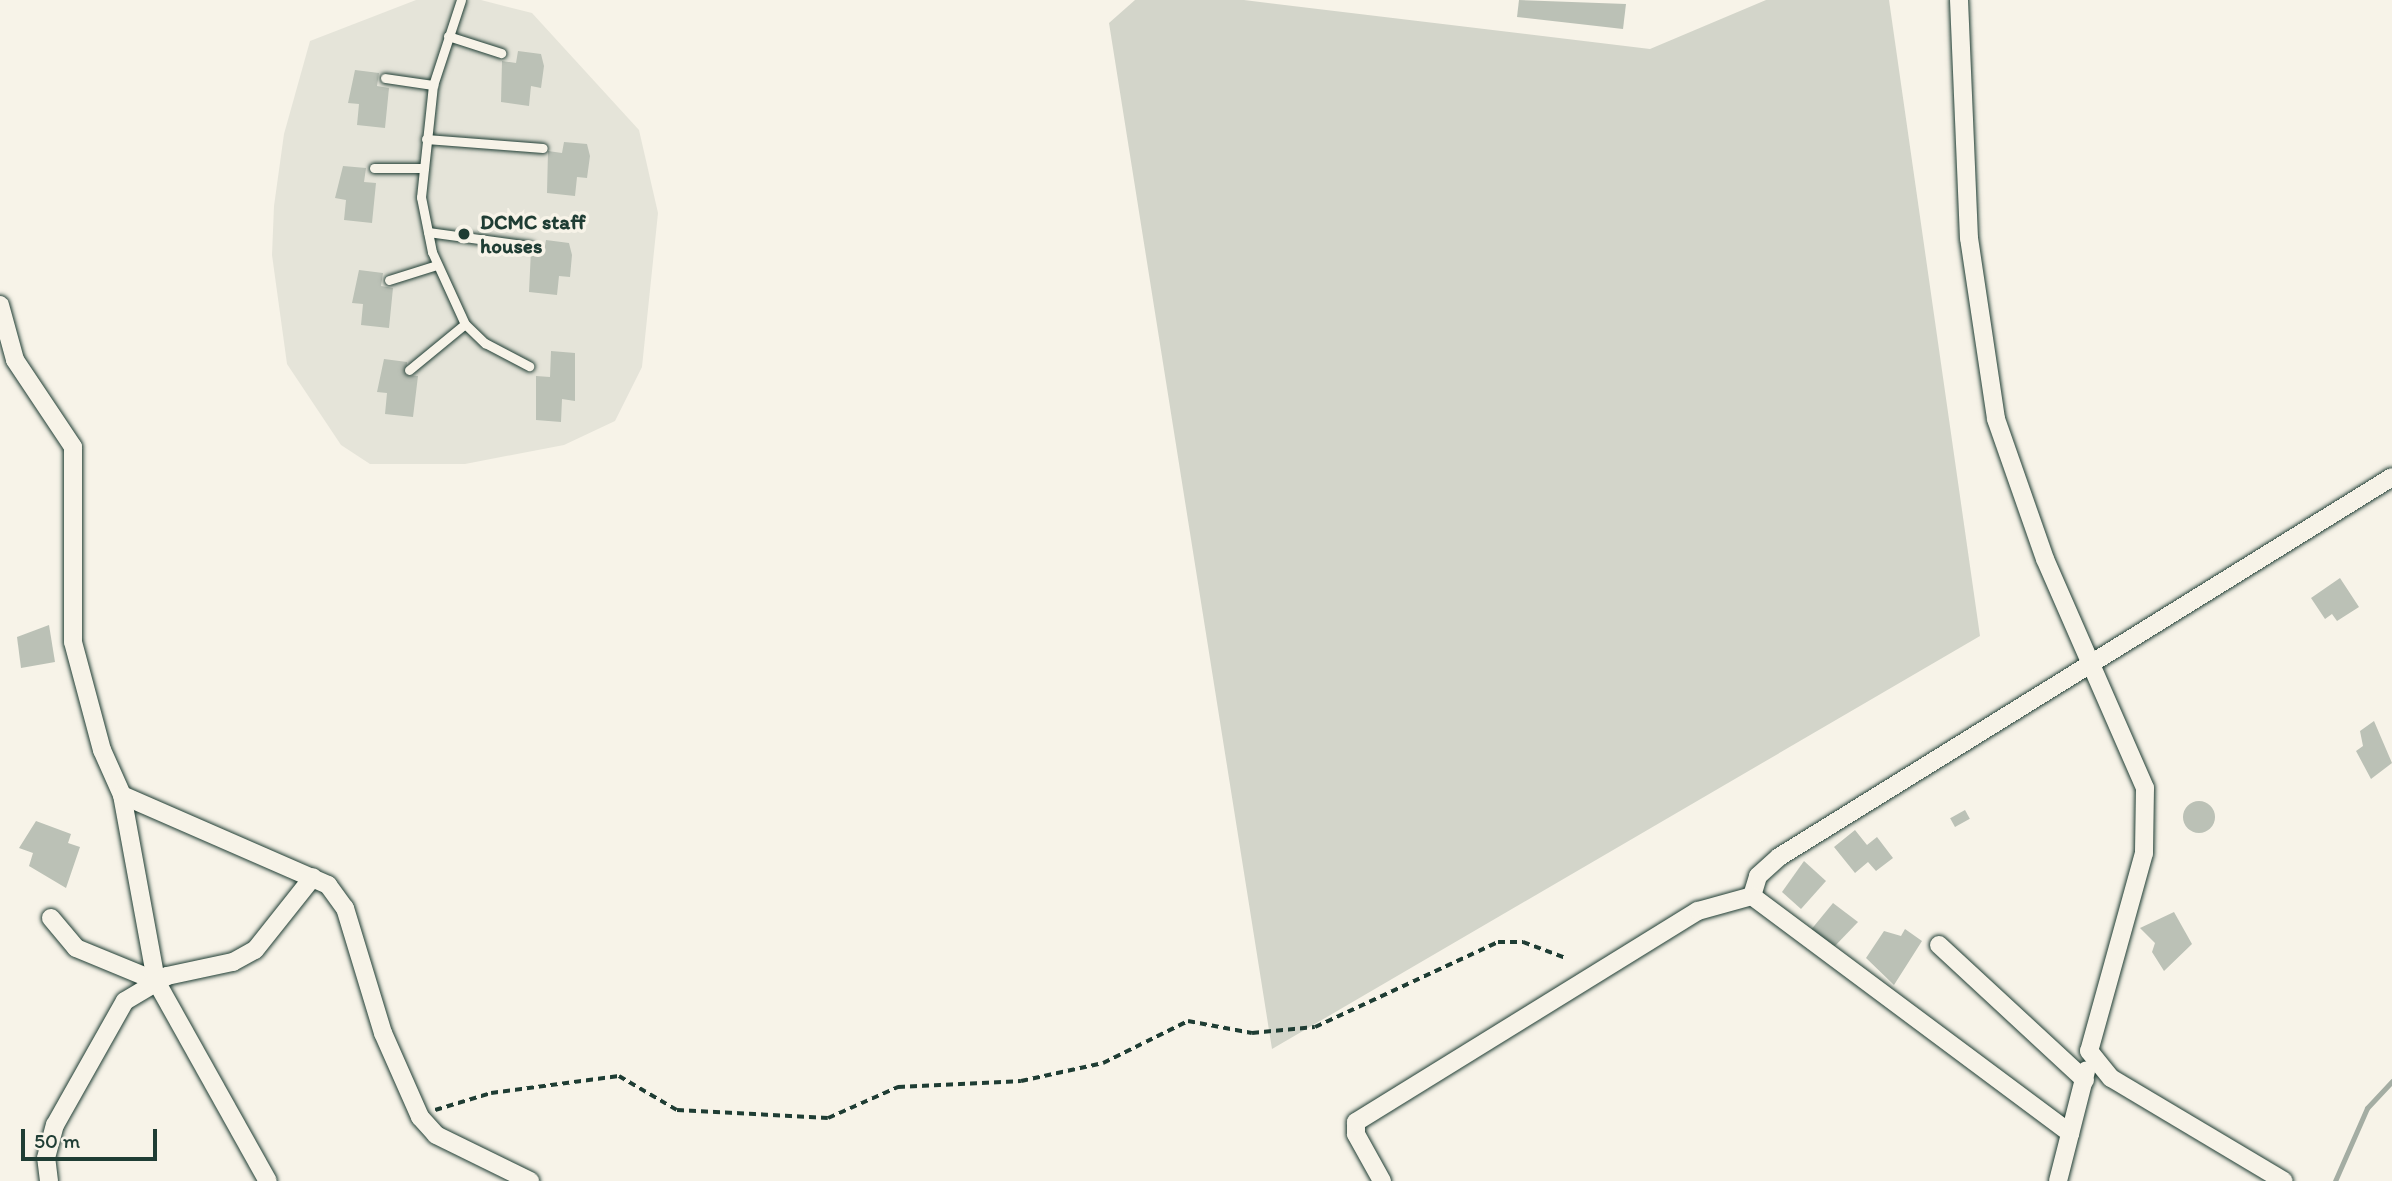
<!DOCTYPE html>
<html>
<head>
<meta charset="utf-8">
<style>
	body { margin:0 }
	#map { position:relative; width:2392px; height:1181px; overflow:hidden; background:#f7f3e8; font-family:Itim,sans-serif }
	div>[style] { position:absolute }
	.built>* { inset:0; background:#e5e4d9 }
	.green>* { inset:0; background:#d3d5ca }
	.stream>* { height:5px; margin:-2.5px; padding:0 2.5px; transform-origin:2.5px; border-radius:2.5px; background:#a4ada3 }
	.building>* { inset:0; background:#bbc1b6; transform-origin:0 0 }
	.round { border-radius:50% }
	.path>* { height:3.5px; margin-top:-1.75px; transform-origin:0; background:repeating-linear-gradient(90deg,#1f3d34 0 7px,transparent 0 12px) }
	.roads { filter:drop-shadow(0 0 2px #1f3d34) drop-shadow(0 0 2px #1f3d34) }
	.lane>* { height:9px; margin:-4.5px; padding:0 4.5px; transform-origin:4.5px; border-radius:4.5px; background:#f7f3e8 }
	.street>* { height:18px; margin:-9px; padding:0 9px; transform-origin:9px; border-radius:9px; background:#f7f3e8 }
	.dots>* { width:19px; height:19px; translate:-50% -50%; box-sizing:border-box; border:4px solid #f7f3e8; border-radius:50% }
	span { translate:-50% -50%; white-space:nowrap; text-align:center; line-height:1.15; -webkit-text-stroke:7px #f7f3e8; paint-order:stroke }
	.poi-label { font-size:21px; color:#1f3d34; font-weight:700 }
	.left { translate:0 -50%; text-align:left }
	.scale { position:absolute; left:21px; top:1129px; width:136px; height:32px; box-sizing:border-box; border:4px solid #1f3d34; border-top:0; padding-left:9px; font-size:21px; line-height:24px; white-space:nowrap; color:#1f3d34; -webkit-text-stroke:5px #f7f3e8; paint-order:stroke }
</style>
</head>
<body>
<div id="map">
	<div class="built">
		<div style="clip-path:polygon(416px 0,481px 0,532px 13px,639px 130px,658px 213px,642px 367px,615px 421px,564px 445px,465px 464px,370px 464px,341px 445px,287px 364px,272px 255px,274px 206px,284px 134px,310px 41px)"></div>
	</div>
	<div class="green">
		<div style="clip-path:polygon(1135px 0,1244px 0,1650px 49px,1766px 0,1889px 0,1980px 636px,1272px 1049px,1109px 23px)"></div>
	</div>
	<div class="stream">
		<div style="left:2335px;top:1181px;width:80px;rotate:-66.3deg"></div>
		<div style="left:2367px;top:1108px;width:37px;rotate:-47deg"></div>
	</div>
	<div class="building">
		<div style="clip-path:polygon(1519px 0,1626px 4px,1623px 29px,1517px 17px)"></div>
		<div style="clip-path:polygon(518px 51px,541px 54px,544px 66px,541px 88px,531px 86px,529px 106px,501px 102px,502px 61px,516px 63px)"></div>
		<div style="clip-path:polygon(355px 70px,379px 73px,377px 86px,389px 88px,385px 128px,357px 125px,359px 104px,348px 103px)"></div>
		<div style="clip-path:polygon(564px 142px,587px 144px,590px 156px,587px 178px,577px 177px,575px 196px,547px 193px,548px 151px,562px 153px)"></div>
		<div style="clip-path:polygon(343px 166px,366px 168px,364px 182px,376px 183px,372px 223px,344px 220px,346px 200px,335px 198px)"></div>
		<div style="clip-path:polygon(546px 240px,569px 243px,572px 255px,570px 277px,559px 276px,557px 295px,529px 292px,531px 250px,544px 252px)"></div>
		<div style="clip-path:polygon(359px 270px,383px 273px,381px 286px,393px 288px,389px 328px,361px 325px,363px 304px,352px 303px)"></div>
		<div style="clip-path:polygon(551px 351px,575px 353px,575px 401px,562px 399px,561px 422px,536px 420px,536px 376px,550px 377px)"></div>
		<div style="clip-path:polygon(384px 359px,407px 362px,406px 375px,418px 376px,413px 417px,385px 414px,387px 393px,377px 392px)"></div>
		<div style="clip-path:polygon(2340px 578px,2359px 607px,2337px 621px,2332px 614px,2325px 619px,2311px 598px)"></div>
		<div style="clip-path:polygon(49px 625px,55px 662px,21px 668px,17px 637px)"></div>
		<div style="clip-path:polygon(2374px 721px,2392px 763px,2371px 779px,2356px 751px,2363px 746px,2360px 731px)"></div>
		<div class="round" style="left:2183px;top:801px;width:32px;height:32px"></div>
		<div style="left:1965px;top:810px;width:10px;height:17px;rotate:61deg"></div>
		<div style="clip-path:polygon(36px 821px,71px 834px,68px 843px,80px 847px,66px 888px,29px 866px,33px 853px,19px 848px)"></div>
		<div style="clip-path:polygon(1855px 830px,1867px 845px,1877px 837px,1893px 858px,1876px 871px,1868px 862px,1855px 873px,1834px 847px)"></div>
		<div style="clip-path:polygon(1804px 861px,1826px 881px,1801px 909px,1782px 892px)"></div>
		<div style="clip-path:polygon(1833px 903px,1858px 922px,1833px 948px,1810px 931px)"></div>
		<div style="clip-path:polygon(2174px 912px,2192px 944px,2164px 971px,2152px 952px,2155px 943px,2140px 928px)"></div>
		<div style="clip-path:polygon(1905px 929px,1922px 941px,1894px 985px,1866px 958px,1884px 931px,1901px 936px)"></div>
	</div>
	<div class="path">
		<div style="left:435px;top:1110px;width:59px;rotate:-16.9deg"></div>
		<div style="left:491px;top:1093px;width:129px;rotate:-7.6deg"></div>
		<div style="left:619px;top:1076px;width:67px;rotate:30.4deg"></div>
		<div style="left:677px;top:1110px;width:151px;rotate:3deg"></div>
		<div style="left:828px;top:1118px;width:77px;rotate:-23.9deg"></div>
		<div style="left:898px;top:1087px;width:123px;rotate:-2.8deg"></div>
		<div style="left:1021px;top:1081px;width:84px;rotate:-12.4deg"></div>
		<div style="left:1103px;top:1063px;width:95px;rotate:-26.3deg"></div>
		<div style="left:1188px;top:1021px;width:65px;rotate:10.6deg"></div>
		<div style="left:1252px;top:1033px;width:63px;rotate:-5.4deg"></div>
		<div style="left:1315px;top:1027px;width:202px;rotate:-24.9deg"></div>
		<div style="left:1498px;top:942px;width:25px"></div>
		<div style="left:1523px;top:942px;width:46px;rotate:20.4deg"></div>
	</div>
	<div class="roads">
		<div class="lane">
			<div style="left:461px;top:0;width:89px;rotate:108.2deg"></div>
			<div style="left:433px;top:85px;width:113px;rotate:96.1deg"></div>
			<div style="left:421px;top:197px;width:56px;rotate:78.7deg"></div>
			<div style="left:432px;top:252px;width:79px;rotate:65.4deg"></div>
			<div style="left:465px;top:324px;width:28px;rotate:44deg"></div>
			<div style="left:485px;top:343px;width:50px;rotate:27.6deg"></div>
			<div style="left:448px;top:36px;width:56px;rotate:17.8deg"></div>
			<div style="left:385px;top:78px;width:49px;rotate:8.3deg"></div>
			<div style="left:426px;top:139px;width:117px;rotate:4.4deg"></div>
			<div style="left:374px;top:168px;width:50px"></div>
			<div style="left:428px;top:232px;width:103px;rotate:7.8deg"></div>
			<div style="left:389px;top:280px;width:50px;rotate:-17.4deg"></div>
			<div style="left:409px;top:370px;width:72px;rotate:-39.4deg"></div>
		</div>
		<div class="street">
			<div style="left:1959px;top:0;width:238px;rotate:87.6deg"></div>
			<div style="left:1969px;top:238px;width:183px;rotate:81.5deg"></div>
			<div style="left:1996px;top:419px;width:148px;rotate:70.7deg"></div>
			<div style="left:2045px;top:559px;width:250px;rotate:66.4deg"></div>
			<div style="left:2145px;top:788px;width:65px;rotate:90.9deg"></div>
			<div style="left:2144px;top:853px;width:205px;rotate:105.5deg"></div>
			<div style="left:2089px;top:1051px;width:35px;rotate:51deg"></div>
			<div style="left:2111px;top:1078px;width:201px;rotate:30.8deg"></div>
			<div style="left:0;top:305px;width:57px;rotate:74.7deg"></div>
			<div style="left:15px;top:360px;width:105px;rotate:56.3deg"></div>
			<div style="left:73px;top:447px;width:195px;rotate:90deg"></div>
			<div style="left:73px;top:642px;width:112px;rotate:75deg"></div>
			<div style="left:102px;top:750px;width:49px;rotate:66deg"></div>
			<div style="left:122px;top:795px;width:225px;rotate:23.6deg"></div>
			<div style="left:328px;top:885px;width:29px;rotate:54deg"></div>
			<div style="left:345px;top:908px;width:131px;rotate:73.1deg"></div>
			<div style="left:383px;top:1033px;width:92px;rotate:66.2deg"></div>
			<div style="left:420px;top:1117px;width:24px;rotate:48deg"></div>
			<div style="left:436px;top:1135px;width:105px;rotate:26.1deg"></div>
			<div style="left:122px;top:795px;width:189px;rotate:79.6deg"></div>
			<div style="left:156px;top:981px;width:229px;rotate:60.8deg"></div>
			<div style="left:1752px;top:896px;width:21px;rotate:-73deg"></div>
			<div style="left:1758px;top:876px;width:28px;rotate:-42deg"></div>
			<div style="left:1779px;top:857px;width:721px;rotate:-31.79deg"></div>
			<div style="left:1752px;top:896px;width:397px;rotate:36.7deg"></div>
			<div style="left:51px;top:918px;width:39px;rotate:50deg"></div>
			<div style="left:76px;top:948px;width:87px;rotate:22.4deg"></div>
			<div style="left:1939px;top:945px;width:199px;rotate:42.8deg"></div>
			<div style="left:49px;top:1181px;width:23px;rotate:-97deg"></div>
			<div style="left:46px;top:1158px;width:34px;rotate:-75deg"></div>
			<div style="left:55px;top:1125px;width:142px;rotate:-60.6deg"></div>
			<div style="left:125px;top:1001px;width:49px;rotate:-30.8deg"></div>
			<div style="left:167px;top:976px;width:67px;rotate:-12deg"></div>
			<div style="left:233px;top:962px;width:25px;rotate:-29deg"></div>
			<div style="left:255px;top:950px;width:93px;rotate:-51.5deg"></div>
			<div style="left:1382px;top:1181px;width:54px;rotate:-119deg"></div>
			<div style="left:1356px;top:1134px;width:12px;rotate:-90deg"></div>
			<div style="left:1356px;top:1122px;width:402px;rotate:-31.7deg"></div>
			<div style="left:1698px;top:911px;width:56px;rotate:-15.5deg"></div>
			<div style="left:2058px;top:1181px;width:114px;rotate:-75.7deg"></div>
		</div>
	</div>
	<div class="dots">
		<div style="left:464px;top:234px;background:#1f3d34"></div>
	</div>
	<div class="poi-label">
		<span class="left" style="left:480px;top:234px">DCMC staff<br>houses</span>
	</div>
	<div class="scale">50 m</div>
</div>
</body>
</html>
